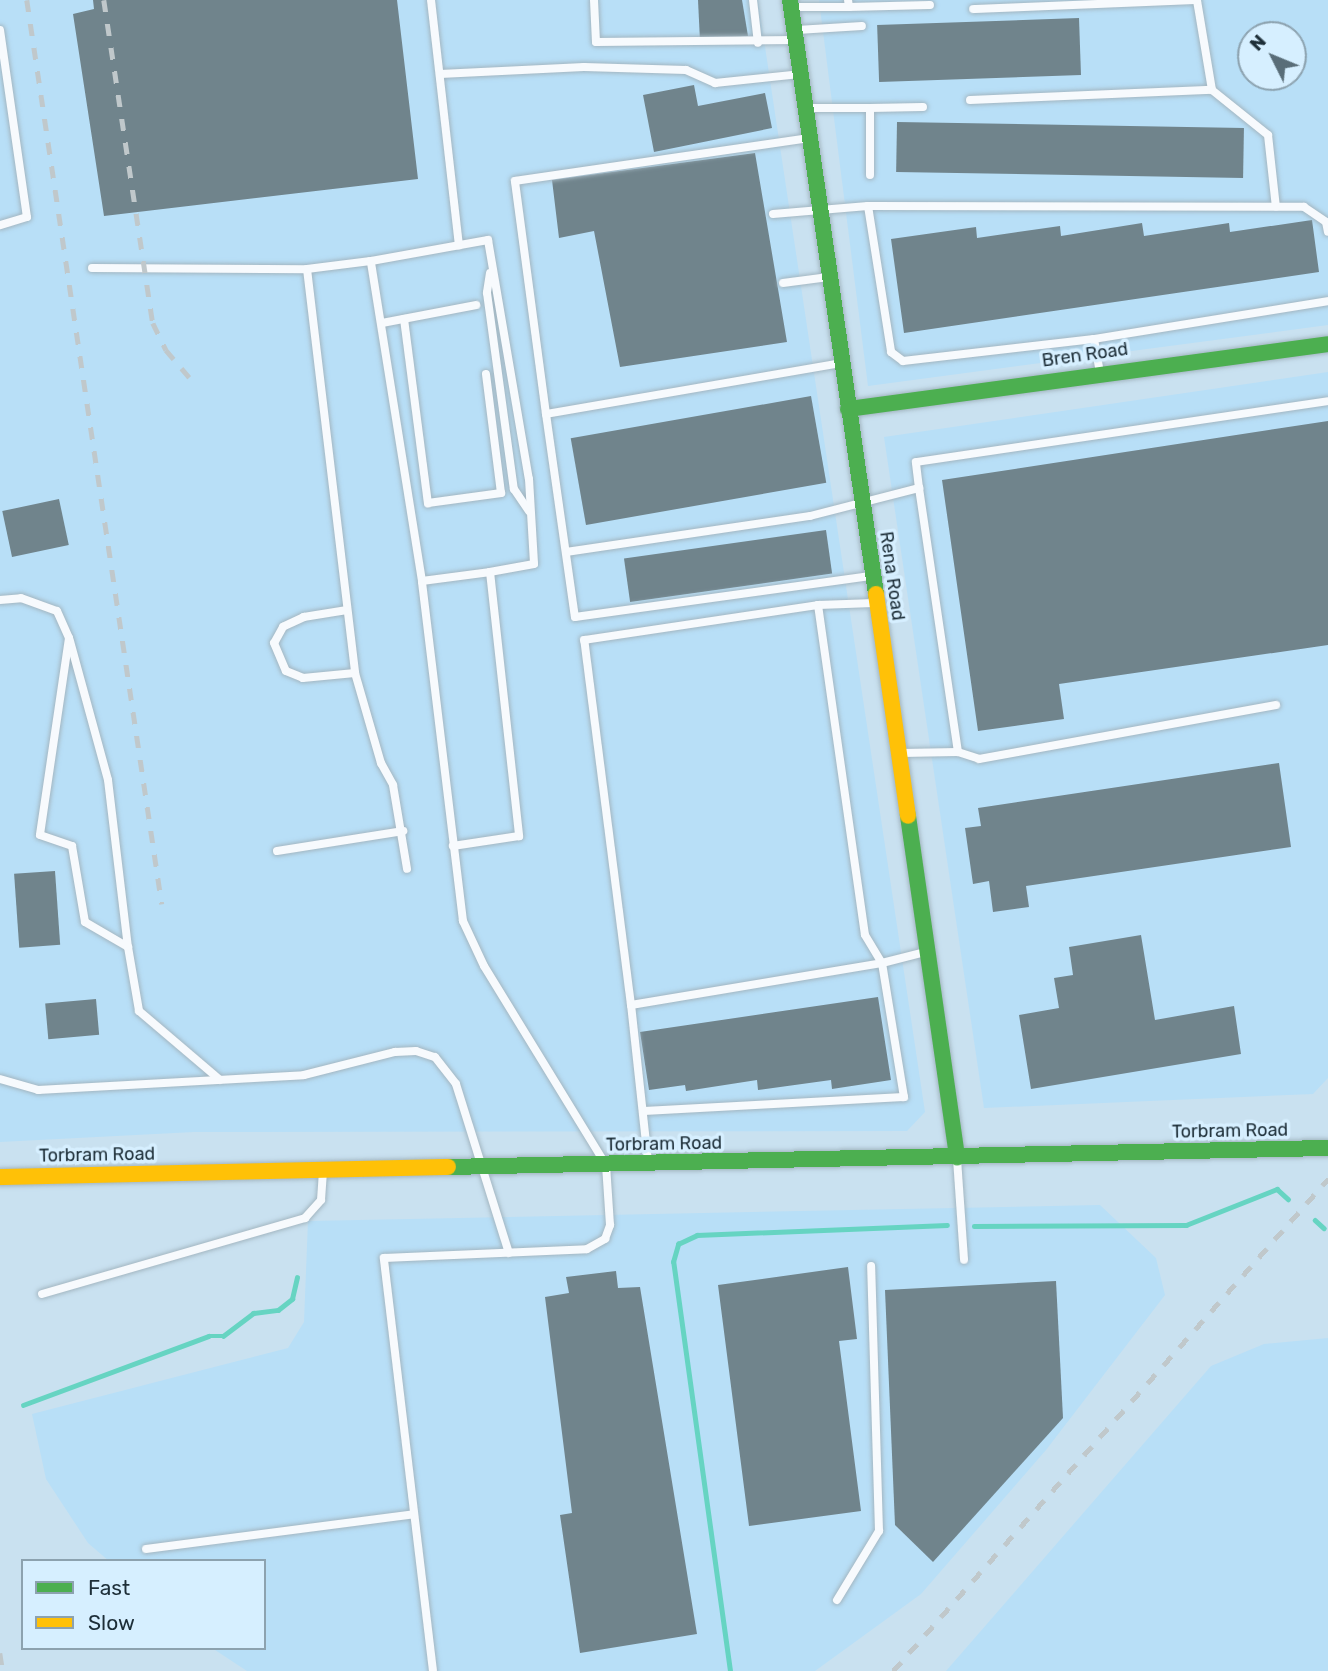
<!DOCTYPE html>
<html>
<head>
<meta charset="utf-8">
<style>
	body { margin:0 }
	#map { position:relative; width:1328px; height:1671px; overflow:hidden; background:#c9e1f0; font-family:Rubik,sans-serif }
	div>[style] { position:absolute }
	.built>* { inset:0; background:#b8dff7 }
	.stream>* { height:4.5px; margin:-2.25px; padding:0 2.25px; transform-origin:2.25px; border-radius:2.25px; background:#66d4c2 }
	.building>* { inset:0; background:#70848c; transform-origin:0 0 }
	.roads { filter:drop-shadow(0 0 2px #a3b6c1) drop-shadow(0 0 2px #a3b6c1) }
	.lane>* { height:8px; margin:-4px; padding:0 4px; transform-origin:4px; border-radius:4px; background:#f7fafd }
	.fast>* { height:16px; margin:-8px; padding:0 8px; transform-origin:8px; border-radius:8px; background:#4caf50 }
	.slow>* { height:16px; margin:-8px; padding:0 8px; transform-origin:8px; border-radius:8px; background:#ffc107 }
	.rail>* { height:4.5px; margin-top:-2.25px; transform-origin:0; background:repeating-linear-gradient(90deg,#c0c8cb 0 12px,transparent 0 24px) }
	span { translate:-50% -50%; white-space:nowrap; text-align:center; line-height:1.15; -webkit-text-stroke:7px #d6efff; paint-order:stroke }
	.street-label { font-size:18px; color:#1d2e38 }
	.legend { position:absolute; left:21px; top:1559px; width:245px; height:91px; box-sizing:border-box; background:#d6efff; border:2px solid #8ca2af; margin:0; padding:9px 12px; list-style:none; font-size:21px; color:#1d2e38 }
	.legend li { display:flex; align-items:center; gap:14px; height:35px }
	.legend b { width:35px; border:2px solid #8ca2af }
	.north { position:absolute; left:1237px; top:21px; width:70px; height:70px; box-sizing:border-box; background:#d6efff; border:2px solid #8ca2af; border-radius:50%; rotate:313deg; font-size:19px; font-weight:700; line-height:28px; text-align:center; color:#1d2e38 }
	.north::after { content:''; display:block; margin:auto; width:24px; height:32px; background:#596d78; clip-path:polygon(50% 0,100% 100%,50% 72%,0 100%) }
</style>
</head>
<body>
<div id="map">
	<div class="built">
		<div style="clip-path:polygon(0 0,758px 0,925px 1112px,907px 1131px,194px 1132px,0 1142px)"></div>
		<div style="clip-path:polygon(evenodd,819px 0,1328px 0,1328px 325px,868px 386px,819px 0,1251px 35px,1293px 35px,1293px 77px,1251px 77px,1251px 35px)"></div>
		<div style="clip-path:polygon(1328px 372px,1328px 1078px,1313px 1094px,984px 1108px,884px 437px)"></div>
		<div style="clip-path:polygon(1100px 1205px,1156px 1258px,1165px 1295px,1046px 1450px,921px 1594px,815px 1671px,247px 1671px,212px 1648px,264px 1648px,264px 1561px,109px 1561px,88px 1543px,46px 1479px,32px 1414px,288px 1348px,304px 1322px,308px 1221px)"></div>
		<div style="clip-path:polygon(1328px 1338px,1328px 1671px,946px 1671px,1211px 1366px,1264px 1344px)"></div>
	</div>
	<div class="stream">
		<div style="left:1315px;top:1220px;width:12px;rotate:42deg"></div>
		<div style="left:974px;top:1226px;width:212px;rotate:-0.3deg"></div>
		<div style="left:1186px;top:1225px;width:98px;rotate:-21.6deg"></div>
		<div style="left:1277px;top:1189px;width:15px;rotate:42deg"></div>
		<div style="left:23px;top:1405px;width:198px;rotate:-20.4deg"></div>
		<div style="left:209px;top:1336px;width:14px"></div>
		<div style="left:223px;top:1336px;width:38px;rotate:-37deg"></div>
		<div style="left:253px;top:1313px;width:25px;rotate:-7deg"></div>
		<div style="left:278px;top:1310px;width:18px;rotate:-38deg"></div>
		<div style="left:292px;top:1299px;width:22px;rotate:-77deg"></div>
		<div style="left:730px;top:1671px;width:413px;rotate:-97.9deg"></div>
		<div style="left:673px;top:1262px;width:19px;rotate:-74deg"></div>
		<div style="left:678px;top:1244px;width:21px;rotate:-25deg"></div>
		<div style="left:697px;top:1235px;width:250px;rotate:-2.3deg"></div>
	</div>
	<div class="building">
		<div style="clip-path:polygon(93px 0,397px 0,418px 179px,104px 216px,73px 14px,94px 9px)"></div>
		<div style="clip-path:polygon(698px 0,742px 0,748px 36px,700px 41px)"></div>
		<div style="left:1079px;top:18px;width:57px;height:202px;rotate:88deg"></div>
		<div style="clip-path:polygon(694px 85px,698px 106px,765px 93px,772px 128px,654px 152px,643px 95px)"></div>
		<div style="left:897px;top:122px;width:347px;height:50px;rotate:1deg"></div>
		<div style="clip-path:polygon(755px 153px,787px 342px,620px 367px,594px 231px,559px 238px,552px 180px)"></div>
		<div style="clip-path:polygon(1312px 220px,1319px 272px,904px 333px,891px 239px,976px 227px,977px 238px,1060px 226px,1061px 236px,1142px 223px,1144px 236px,1229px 223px,1230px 232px)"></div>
		<div style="left:811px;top:396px;width:88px;height:244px;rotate:80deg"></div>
		<div style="clip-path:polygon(1328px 421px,1328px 645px,1059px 684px,1064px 719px,978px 731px,942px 480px)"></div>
		<div style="left:59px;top:499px;width:47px;height:58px;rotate:78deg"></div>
		<div style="left:826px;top:530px;width:44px;height:204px;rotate:82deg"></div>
		<div style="clip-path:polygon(1279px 763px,1291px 847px,1026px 886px,1029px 907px,993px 912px,989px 881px,973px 884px,965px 828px,981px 826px,978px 808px)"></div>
		<div style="left:55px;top:871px;width:74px;height:41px;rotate:86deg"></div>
		<div style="clip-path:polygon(1141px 935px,1155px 1020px,1234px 1006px,1241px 1054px,1031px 1089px,1019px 1015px,1059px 1008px,1054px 978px,1073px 975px,1069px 947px)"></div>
		<div style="clip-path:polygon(878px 997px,891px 1080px,832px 1089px,831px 1080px,758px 1090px,757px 1080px,686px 1091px,685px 1085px,649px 1090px,640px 1032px)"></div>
		<div style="left:96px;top:999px;width:36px;height:51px;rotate:85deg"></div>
		<div style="clip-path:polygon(848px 1267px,857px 1339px,839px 1341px,861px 1511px,749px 1526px,718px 1285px)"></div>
		<div style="clip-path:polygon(616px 1271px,618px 1288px,640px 1287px,697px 1634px,580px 1653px,560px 1515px,572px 1513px,545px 1297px,569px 1293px,566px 1277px)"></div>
		<div style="clip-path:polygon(1056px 1281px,1063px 1418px,933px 1562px,895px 1525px,885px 1290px)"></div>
	</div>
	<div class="roads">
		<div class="lane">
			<div style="left:431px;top:0;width:247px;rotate:83.5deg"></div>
			<div style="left:594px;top:0;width:42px;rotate:87.3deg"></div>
			<div style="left:596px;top:42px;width:199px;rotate:-0.6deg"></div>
			<div style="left:753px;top:0;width:43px;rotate:83.4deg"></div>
			<div style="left:792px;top:7px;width:57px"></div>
			<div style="left:849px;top:7px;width:7px;rotate:-98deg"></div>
			<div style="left:849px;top:7px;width:81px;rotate:-1.4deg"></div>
			<div style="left:0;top:30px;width:189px;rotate:81.8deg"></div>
			<div style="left:27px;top:217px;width:28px;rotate:163deg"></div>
			<div style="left:797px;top:30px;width:65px;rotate:-3.5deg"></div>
			<div style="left:440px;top:74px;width:144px;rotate:-2.8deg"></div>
			<div style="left:584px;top:67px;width:102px;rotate:1.7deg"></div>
			<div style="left:686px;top:70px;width:32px;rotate:24deg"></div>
			<div style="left:715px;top:83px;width:85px;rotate:-6deg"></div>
			<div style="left:1212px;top:90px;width:72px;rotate:38.8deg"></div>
			<div style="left:1268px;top:135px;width:72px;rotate:83.7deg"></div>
			<div style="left:970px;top:100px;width:242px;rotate:-2.4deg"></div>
			<div style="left:1212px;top:90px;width:91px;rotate:-99.5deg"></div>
			<div style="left:1197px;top:0;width:224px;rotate:177.7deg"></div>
			<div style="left:807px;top:108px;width:63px"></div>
			<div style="left:870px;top:108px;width:67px;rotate:90deg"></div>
			<div style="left:870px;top:108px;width:53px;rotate:-1.1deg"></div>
			<div style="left:868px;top:206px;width:148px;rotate:81deg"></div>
			<div style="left:891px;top:352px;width:15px;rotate:37deg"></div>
			<div style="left:903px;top:361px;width:192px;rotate:-6.6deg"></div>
			<div style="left:1094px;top:339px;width:34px;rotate:80deg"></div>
			<div style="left:773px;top:214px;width:95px;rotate:-4.8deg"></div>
			<div style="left:868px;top:206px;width:436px;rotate:0.1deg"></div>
			<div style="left:1304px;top:207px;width:27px;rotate:34deg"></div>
			<div style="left:1326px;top:222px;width:10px;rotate:79deg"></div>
			<div style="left:92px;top:268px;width:215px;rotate:0.3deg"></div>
			<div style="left:307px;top:269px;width:64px;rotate:-7.1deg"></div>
			<div style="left:307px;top:269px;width:407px;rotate:83.2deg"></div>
			<div style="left:355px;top:673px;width:94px;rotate:73.9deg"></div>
			<div style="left:381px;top:763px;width:25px;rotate:61deg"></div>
			<div style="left:393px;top:785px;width:85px;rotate:80.5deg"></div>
			<div style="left:490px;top:273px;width:20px;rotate:99deg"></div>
			<div style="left:487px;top:293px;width:198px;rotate:82.2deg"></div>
			<div style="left:514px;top:489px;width:27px;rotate:56deg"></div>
			<div style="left:783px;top:283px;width:46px;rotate:-7.4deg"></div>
			<div style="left:404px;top:319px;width:186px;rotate:82.6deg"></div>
			<div style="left:428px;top:503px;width:74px;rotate:-7.8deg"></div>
			<div style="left:501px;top:493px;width:120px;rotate:-97.2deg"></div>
			<div style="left:382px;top:323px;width:96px;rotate:-10.8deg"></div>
			<div style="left:1094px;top:339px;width:237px;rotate:-9.2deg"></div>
			<div style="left:841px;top:363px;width:299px;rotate:170.2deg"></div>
			<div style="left:546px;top:414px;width:205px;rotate:81.9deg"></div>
			<div style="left:575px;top:617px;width:300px;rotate:-7.9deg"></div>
			<div style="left:546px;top:414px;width:235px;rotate:-97.6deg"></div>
			<div style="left:515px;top:181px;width:297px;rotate:-8.3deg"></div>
			<div style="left:919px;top:488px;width:267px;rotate:81.6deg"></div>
			<div style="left:566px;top:552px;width:247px;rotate:-8.4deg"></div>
			<div style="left:810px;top:516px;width:113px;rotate:-14.4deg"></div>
			<div style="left:919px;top:488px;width:26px;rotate:-97deg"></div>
			<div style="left:916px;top:462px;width:416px;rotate:-8.4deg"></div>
			<div style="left:422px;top:581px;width:69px;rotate:-7.5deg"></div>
			<div style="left:490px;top:572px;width:266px;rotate:83.7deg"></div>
			<div style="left:519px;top:836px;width:67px;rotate:171.4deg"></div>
			<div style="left:0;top:600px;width:21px;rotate:-5deg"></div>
			<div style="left:21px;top:598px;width:38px;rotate:20deg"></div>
			<div style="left:57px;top:611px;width:30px;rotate:66deg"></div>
			<div style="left:69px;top:638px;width:199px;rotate:98.4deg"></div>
			<div style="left:40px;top:835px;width:34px;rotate:19deg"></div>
			<div style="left:72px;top:846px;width:77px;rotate:80.3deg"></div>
			<div style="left:85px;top:922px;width:50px;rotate:30.2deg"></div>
			<div style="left:128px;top:947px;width:65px;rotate:80.2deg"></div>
			<div style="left:139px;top:1011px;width:106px;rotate:40.4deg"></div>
			<div style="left:818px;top:605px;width:56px;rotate:-2deg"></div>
			<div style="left:347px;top:610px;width:44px;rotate:170.8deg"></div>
			<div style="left:304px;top:617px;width:23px;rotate:155deg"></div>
			<div style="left:283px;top:627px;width:18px;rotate:119deg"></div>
			<div style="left:274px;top:643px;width:30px;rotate:67deg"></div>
			<div style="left:286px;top:671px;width:18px;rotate:22deg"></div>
			<div style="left:303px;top:678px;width:52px;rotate:-5.5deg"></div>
			<div style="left:70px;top:641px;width:144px;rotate:74.7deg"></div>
			<div style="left:108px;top:780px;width:168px;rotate:83.2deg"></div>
			<div style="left:901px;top:753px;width:57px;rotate:-1deg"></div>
			<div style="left:958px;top:752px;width:22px;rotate:18deg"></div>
			<div style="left:979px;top:759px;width:302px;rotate:-10.3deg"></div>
			<div style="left:277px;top:851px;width:128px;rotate:-9deg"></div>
			<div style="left:631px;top:1005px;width:368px;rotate:-97.3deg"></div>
			<div style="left:584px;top:640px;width:237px;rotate:-8.5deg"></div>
			<div style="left:818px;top:605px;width:333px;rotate:81.9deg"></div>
			<div style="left:865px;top:935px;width:33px;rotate:59deg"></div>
			<div style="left:882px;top:963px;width:136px;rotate:80.7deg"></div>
			<div style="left:904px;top:1097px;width:261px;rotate:176.9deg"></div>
			<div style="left:0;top:1079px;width:40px;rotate:16deg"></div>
			<div style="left:38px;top:1090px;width:266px;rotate:-3.2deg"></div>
			<div style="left:304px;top:1075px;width:94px;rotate:-14.2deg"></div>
			<div style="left:395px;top:1052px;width:21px;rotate:-3deg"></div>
			<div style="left:416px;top:1051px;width:20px;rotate:18deg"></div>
			<div style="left:435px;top:1057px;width:34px;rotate:52deg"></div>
			<div style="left:456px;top:1084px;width:177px;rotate:72.6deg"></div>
			<div style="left:957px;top:1159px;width:101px;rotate:86deg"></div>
			<div style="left:648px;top:1161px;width:157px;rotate:-96.2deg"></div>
			<div style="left:631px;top:1005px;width:254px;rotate:-9.5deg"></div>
			<div style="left:882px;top:963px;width:44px;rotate:-14.3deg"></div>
			<div style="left:42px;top:1294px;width:274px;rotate:-16.1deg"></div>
			<div style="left:305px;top:1218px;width:24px;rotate:-48deg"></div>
			<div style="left:321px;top:1200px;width:28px;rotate:-86deg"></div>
			<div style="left:146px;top:1549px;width:270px;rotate:-7.4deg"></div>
			<div style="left:837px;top:1600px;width:81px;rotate:-58.7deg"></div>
			<div style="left:879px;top:1531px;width:265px;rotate:-91.7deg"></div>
			<div style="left:433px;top:1671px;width:416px;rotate:-96.8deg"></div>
			<div style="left:384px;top:1258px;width:203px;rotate:-2.5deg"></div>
			<div style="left:587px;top:1249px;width:21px;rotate:-29deg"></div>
			<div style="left:605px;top:1239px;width:15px;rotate:-70deg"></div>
			<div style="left:610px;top:1225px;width:60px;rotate:-93.8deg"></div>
			<div style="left:606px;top:1165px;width:233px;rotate:-121.5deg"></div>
			<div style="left:484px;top:966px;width:50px;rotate:-115deg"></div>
			<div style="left:463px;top:921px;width:342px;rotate:-96.9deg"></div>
			<div style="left:422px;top:581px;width:324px;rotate:-99.1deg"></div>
			<div style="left:371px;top:261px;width:119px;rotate:-10.2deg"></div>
			<div style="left:488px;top:240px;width:242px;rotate:80.3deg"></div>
			<div style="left:529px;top:479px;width:85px;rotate:86.6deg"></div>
			<div style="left:534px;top:564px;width:45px;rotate:169.7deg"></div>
		</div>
		<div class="fast">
			<div style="left:790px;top:0;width:600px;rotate:81.76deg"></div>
			<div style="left:848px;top:409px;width:484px;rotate:-7.7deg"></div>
			<div style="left:908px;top:816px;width:345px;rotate:81.8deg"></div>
			<div style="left:448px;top:1167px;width:880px;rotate:-1.24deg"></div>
		</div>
		<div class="slow">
			<div style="left:876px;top:594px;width:224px;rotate:81.8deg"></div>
			<div style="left:0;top:1177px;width:448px;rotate:-1.3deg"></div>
		</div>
	</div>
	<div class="rail">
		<div style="left:27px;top:0;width:914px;rotate:81.51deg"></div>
		<div style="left:104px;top:0;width:327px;rotate:81.4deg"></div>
		<div style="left:153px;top:323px;width:30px;rotate:64deg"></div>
		<div style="left:166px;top:350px;width:46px;rotate:49.4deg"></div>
		<div style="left:0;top:1653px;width:18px;rotate:81deg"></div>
		<div style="left:893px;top:1671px;width:657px;rotate:-48.52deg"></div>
	</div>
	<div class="street-label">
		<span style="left:1085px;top:355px;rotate:-8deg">Bren Road</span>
		<span style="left:892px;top:576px;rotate:82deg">Rena Road</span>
		<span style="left:1230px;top:1131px;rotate:-1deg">Torbram Road</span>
		<span style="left:664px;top:1144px;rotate:-1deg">Torbram Road</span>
		<span style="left:97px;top:1155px;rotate:-1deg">Torbram Road</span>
	</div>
	<ul class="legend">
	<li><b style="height:9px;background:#4caf50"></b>Fast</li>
	<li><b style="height:9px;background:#ffc107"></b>Slow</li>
	</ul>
	<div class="north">N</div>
</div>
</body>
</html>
